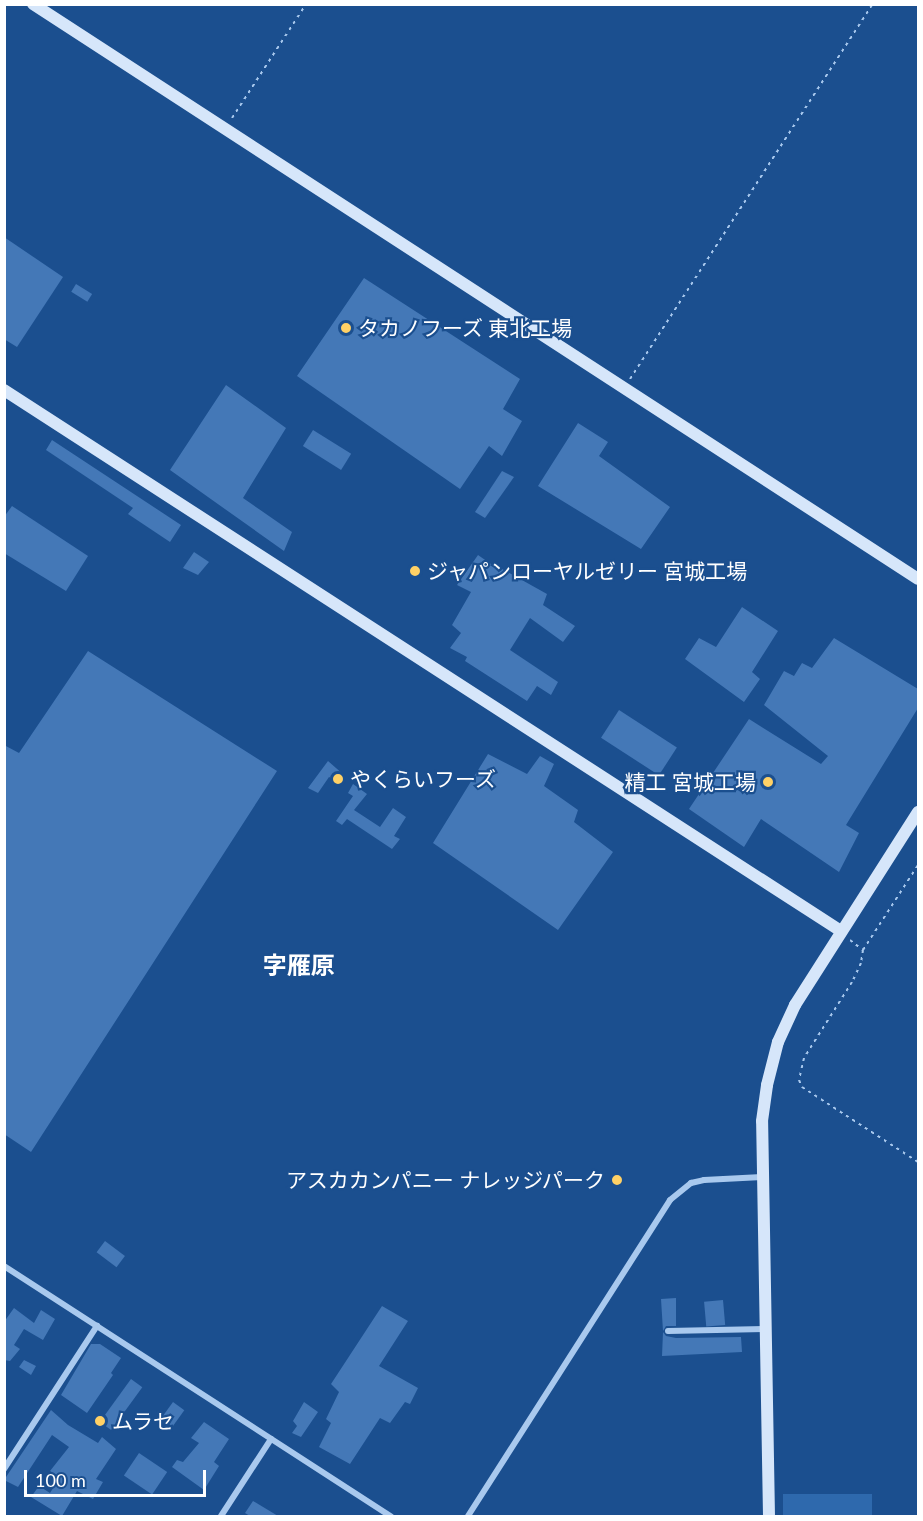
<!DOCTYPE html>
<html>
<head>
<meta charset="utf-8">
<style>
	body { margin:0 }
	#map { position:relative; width:923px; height:1521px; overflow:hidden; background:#1b4f8f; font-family:Lato,"Noto Sans JP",sans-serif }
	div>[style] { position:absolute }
	.green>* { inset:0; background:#2e69ad; transform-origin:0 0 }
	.building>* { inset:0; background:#4478b7; transform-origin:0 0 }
	.path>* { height:2px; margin-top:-1px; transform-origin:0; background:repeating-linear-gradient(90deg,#a9c9ee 0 3px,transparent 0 7.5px) }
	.street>* { height:6px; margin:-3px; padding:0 3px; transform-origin:3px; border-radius:3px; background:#a9c9ee }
	.secondary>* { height:12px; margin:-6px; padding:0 6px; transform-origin:6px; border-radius:6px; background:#d6e6fa }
	.dots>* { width:16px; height:16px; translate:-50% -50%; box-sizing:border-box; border:3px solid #1b4f8f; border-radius:50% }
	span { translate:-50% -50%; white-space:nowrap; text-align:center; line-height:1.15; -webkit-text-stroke:4.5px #1b4f8f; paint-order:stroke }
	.poi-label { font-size:21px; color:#fff }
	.left { translate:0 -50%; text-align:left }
	.right { translate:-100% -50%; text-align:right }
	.quarter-label { font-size:24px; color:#fff; font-weight:700 }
	.frame { position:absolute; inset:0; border:6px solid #fff; pointer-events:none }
	.scale { position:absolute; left:24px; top:1470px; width:182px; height:27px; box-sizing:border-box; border:3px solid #fff; border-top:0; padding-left:8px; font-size:18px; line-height:21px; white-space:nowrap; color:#fff; -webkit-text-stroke:4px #1b4f8f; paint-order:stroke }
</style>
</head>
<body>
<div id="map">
	<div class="green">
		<div style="left:872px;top:1494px;width:22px;height:89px;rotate:90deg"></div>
	</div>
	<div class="building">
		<div style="clip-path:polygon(4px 237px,63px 277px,17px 347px,4px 339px)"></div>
		<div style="clip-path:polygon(364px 278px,520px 379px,503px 409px,522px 421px,502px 456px,489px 446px,460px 489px,297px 376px)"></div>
		<div style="left:76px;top:284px;width:19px;height:9px;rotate:32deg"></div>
		<div style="clip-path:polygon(226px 385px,286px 428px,243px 498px,292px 532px,284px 551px,170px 470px)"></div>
		<div style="clip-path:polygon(578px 423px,608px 442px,599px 456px,670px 507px,641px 549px,538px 486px)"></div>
		<div style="left:313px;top:430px;width:45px;height:19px;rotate:32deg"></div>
		<div style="clip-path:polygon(52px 440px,181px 525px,170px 542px,128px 514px,133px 508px,46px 450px)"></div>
		<div style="clip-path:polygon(502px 471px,514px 477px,485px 518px,475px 512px)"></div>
		<div style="clip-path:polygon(12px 506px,88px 556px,66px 591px,4px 553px,4px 517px)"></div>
		<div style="clip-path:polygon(194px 552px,209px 562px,198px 575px,183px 568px)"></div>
		<div style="clip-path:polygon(478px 555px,501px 571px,502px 569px,547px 594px,543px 605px,575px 626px,563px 642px,530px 618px,510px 650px,558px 682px,551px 695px,537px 686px,527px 701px,465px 661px,467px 657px,450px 648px,461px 633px,452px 625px,471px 592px,457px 585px)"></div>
		<div style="clip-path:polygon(742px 607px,778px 631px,752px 672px,760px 679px,744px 702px,685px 659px,699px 638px,716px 647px)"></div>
		<div style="clip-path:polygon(834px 638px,918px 689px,918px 708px,846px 825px,859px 833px,839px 872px,761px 819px,744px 847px,689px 809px,749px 719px,821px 764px,828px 756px,764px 705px,784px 671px,794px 676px,802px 663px,812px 668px)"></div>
		<div style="clip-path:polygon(88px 651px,277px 771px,31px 1152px,4px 1134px,4px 745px,19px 753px)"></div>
		<div style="left:619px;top:710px;width:69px;height:33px;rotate:33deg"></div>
		<div style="clip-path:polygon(488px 754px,527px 774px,540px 756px,554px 764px,544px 786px,578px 810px,574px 822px,613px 852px,558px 930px,433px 843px)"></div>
		<div style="clip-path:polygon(328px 761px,344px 775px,339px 782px,329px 777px,318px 793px,308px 788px)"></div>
		<div style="clip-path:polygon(353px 784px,367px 794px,354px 810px,380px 827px,393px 808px,406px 817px,394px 836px,400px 839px,392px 849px,347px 819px,342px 825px,336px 821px,353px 796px,348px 793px)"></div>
		<div style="left:105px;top:1241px;width:25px;height:14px;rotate:37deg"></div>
		<div style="clip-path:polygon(676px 1298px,676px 1326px,666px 1326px,663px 1331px,661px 1299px)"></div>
		<div style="left:723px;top:1300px;width:25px;height:19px;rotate:85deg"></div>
		<div style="clip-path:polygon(382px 1306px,408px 1321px,379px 1366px,418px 1388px,410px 1404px,405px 1402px,390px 1423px,380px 1418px,350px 1464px,319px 1447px,331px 1423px,326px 1419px,339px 1392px,331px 1384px)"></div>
		<div style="clip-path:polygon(14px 1308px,34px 1323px,41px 1310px,55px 1319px,43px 1340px,24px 1329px,14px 1345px,20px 1349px,10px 1361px,4px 1360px,4px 1322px)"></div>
		<div style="clip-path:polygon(663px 1332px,666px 1336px,676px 1338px,741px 1337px,742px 1352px,662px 1356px)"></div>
		<div style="clip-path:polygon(91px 1344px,100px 1344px,121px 1358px,111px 1373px,113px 1375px,87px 1413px,61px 1395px)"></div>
		<div style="clip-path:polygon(24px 1360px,36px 1366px,31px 1375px,19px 1367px)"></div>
		<div style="left:131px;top:1379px;width:14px;height:53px;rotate:36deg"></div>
		<div style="left:173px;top:1402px;width:14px;height:20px;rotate:36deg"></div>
		<div style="clip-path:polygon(304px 1402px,318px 1412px,301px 1437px,292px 1433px,297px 1426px,293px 1421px)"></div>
		<div style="clip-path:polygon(51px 1410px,68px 1425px,98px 1443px,102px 1437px,116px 1449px,96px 1479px,103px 1482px,93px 1499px,77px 1491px,62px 1516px,31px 1497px,39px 1486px,50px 1493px,60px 1477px,50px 1471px,69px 1447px,52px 1435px,18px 1487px,4px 1480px)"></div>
		<div style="clip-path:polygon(204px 1422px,229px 1439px,214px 1462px,219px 1466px,204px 1490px,172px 1467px,177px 1460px,183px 1462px,199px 1443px,191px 1438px)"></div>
		<div style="left:139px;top:1453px;width:34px;height:27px;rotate:34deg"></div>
		<div style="clip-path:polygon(253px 1501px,278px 1516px,250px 1516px,245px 1513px)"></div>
	</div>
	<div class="path">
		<div style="left:232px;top:118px;width:136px;rotate:-57deg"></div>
		<div style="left:630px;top:379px;width:447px;rotate:-57.1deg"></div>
		<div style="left:850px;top:940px;width:16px;rotate:38deg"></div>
		<div style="left:863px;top:950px;width:13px;rotate:99deg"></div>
		<div style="left:861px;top:963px;width:21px;rotate:115deg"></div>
		<div style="left:852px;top:982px;width:90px;rotate:122.3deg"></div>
		<div style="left:804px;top:1058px;width:23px;rotate:103deg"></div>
		<div style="left:799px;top:1080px;width:8px;rotate:67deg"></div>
		<div style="left:802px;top:1087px;width:138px;rotate:32.9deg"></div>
		<div style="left:863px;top:950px;width:101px;rotate:-57.1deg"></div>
	</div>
	<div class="street">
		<div style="left:4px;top:1266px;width:461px;rotate:32.9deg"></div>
		<div style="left:668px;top:1331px;width:98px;rotate:-1.2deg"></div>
		<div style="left:4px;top:1469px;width:171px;rotate:-57deg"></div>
		<div style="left:221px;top:1516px;width:92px;rotate:-57deg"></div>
		<div style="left:468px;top:1516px;width:375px;rotate:-57.4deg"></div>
		<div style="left:670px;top:1200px;width:27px;rotate:-39deg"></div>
		<div style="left:691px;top:1183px;width:13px;rotate:-13deg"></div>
		<div style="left:704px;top:1180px;width:58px;rotate:-3deg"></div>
	</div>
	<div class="secondary">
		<div style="left:33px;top:4px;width:1055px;rotate:33.01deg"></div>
		<div style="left:4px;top:390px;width:997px;rotate:32.88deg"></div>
		<div style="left:769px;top:1516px;width:395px;rotate:-91deg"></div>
		<div style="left:762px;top:1121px;width:36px;rotate:-82deg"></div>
		<div style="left:767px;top:1085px;width:44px;rotate:-75.7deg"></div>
		<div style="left:778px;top:1042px;width:41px;rotate:-65.3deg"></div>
		<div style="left:795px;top:1005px;width:229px;rotate:-57.5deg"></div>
	</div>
	<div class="dots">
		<div style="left:346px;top:328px;background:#ffd166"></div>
		<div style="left:415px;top:571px;background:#ffd166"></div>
		<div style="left:338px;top:779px;background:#ffd166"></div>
		<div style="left:768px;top:782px;background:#ffd166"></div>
		<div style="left:617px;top:1180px;background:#ffd166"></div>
		<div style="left:100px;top:1421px;background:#ffd166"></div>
	</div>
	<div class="poi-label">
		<span class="left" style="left:358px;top:328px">タカノフーズ 東北工場</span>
		<span class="left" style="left:427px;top:571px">ジャパンローヤルゼリー 宮城工場</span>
		<span class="left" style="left:350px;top:779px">やくらいフーズ</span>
		<span class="right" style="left:756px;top:782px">精工 宮城工場</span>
		<span class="right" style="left:605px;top:1180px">アスカカンパニー ナレッジパーク</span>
		<span class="left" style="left:112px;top:1421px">ムラセ</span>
	</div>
	<div class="quarter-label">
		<span style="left:299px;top:965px">字雁原</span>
	</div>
	<div class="frame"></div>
	<div class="scale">100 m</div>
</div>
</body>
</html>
